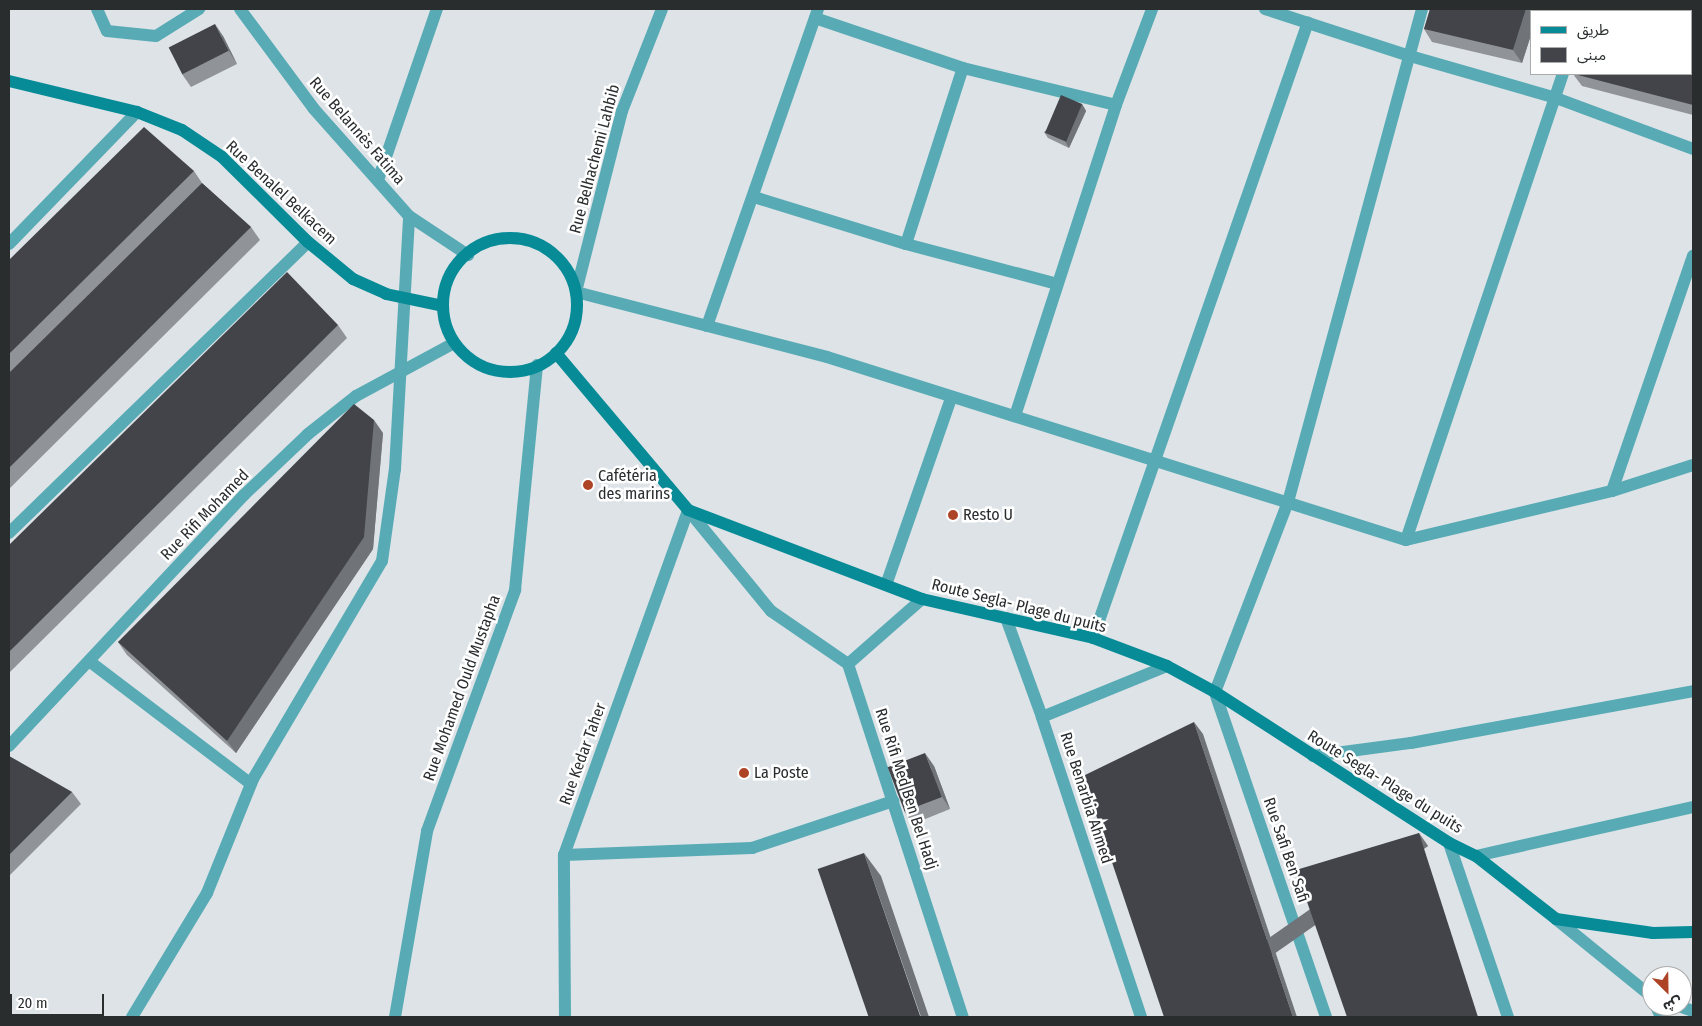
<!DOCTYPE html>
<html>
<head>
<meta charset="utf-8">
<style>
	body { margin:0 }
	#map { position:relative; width:1702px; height:1026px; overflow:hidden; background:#dde3e7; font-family:"Fira Sans Condensed","Noto Sans Arabic",sans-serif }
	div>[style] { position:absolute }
	.street>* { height:12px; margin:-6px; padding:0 6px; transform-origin:6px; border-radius:6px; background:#58abb5 }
	.secondary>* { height:12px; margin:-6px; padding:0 6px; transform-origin:6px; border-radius:6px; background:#068b97 }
	.secondary>.ring { margin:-6px; padding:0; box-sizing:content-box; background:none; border:12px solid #068b97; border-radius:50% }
	.wall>* { inset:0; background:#909498 }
	.shaded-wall>* { inset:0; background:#707478; transform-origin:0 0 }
	.building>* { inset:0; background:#424449; transform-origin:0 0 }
	.dots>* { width:14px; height:14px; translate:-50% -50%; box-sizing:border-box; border:2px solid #fff; border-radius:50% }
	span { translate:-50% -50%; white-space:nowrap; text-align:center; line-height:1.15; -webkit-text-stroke:5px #fff; paint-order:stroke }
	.street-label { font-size:16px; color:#2a2d2e }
	.poi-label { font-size:16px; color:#2a2d2e }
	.left { translate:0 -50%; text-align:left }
	.frame { position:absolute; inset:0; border:10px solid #2a2d2e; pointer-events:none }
	.legend { position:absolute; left:1530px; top:10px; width:162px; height:65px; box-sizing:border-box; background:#fff; border:1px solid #aaabab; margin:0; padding:6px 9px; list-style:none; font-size:15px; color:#2a2d2e }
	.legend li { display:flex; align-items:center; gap:10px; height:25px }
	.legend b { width:25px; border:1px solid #aaabab }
	.north { position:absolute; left:1642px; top:966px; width:50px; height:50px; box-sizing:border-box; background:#fff; border:1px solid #aaabab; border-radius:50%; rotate:157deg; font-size:14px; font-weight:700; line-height:20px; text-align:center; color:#2a2d2e }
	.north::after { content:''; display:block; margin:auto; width:18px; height:22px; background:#ad4426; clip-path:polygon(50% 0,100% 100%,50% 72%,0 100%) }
	.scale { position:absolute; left:10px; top:994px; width:94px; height:22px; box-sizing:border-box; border:2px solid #2a2d2e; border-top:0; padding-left:6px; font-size:15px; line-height:18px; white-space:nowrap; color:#2a2d2e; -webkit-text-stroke:4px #fff; paint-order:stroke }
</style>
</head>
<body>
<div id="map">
	<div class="street">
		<div style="left:97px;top:9px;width:24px;rotate:66deg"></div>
		<div style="left:107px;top:31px;width:49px;rotate:5.8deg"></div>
		<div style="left:156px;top:36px;width:51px;rotate:-32.1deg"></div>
		<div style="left:240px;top:9px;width:124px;rotate:53.5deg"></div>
		<div style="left:314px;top:109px;width:143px;rotate:48.4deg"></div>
		<div style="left:409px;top:216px;width:71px;rotate:33.5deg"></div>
		<div style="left:662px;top:9px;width:110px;rotate:111.4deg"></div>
		<div style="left:622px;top:111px;width:187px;rotate:104.3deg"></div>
		<div style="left:576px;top:292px;width:259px;rotate:14.5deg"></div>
		<div style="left:827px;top:357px;width:607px;rotate:17.54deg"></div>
		<div style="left:1406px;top:540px;width:212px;rotate:-13.4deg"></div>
		<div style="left:1612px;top:491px;width:85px;rotate:-17.8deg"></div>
		<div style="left:1265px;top:9px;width:152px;rotate:18deg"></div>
		<div style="left:1410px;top:56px;width:152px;rotate:16deg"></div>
		<div style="left:1556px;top:98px;width:146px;rotate:20.4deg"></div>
		<div style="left:1579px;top:11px;width:2px;rotate:-63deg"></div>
		<div style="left:815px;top:18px;width:156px;rotate:18.7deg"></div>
		<div style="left:963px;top:68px;width:157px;rotate:13.6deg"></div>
		<div style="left:378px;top:180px;width:181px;rotate:-71deg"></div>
		<div style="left:754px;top:197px;width:159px;rotate:17.2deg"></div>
		<div style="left:906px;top:244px;width:156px;rotate:14.8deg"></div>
		<div style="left:9px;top:244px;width:184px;rotate:-45.9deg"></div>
		<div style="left:906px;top:244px;width:185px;rotate:-72.1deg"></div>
		<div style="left:707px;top:326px;width:336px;rotate:-70.7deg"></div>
		<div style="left:1015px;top:416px;width:327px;rotate:-72deg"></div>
		<div style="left:1116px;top:105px;width:103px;rotate:-69.4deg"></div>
		<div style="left:1612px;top:491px;width:249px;rotate:-71deg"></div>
		<div style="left:688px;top:510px;width:131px;rotate:50.6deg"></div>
		<div style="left:771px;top:611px;width:93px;rotate:34.5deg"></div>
		<div style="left:9px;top:533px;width:417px;rotate:-44.2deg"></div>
		<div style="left:1406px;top:540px;width:492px;rotate:-71.4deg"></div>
		<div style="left:886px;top:585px;width:198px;rotate:-70.8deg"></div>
		<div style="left:922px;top:599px;width:98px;rotate:138.7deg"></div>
		<div style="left:848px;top:664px;width:371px;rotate:72deg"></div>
		<div style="left:1006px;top:618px;width:105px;rotate:70deg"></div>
		<div style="left:1093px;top:638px;width:652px;rotate:-70.76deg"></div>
		<div style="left:89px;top:661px;width:203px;rotate:37.2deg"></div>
		<div style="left:9px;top:746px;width:344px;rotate:-46.9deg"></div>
		<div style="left:244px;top:495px;width:88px;rotate:-43.6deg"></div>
		<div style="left:308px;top:434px;width:61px;rotate:-38.4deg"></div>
		<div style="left:356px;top:396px;width:111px;rotate:-28.4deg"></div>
		<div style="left:1313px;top:756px;width:99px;rotate:-7.6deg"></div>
		<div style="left:1411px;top:743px;width:287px;rotate:-10.4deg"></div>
		<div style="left:1449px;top:843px;width:184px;rotate:71.3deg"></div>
		<div style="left:564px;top:855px;width:188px;rotate:-2.1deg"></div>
		<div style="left:752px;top:848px;width:149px;rotate:-18.4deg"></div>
		<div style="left:1476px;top:856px;width:222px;rotate:-12.7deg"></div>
		<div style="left:1556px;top:919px;width:124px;rotate:39.1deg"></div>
		<div style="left:1656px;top:1006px;width:12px;rotate:66deg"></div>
		<div style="left:1679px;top:1006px;width:15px;rotate:20deg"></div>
		<div style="left:132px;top:1017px;width:145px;rotate:-58.8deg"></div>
		<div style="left:207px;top:893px;width:123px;rotate:-68deg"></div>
		<div style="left:253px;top:779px;width:253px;rotate:-59.4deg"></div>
		<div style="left:382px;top:561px;width:93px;rotate:-82deg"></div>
		<div style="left:395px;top:469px;width:253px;rotate:-86.8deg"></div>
		<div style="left:395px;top:1017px;width:189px;rotate:-80.2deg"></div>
		<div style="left:427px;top:831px;width:257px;rotate:-69.9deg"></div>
		<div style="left:515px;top:590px;width:226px;rotate:-84.4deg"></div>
		<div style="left:565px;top:1017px;width:162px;rotate:-90.4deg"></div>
		<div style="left:564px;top:855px;width:367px;rotate:-70.2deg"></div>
		<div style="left:1141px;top:1017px;width:316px;rotate:-108.3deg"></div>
		<div style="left:1042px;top:717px;width:135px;rotate:-22.2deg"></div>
		<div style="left:1326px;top:1017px;width:343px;rotate:-108.9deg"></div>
		<div style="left:1215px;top:692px;width:204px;rotate:-69deg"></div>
		<div style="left:1288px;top:502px;width:511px;rotate:-74.79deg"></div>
	</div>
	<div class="secondary">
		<div style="left:9px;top:81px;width:132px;rotate:13.6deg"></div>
		<div style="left:137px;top:112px;width:48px;rotate:21.8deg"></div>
		<div style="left:182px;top:130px;width:48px;rotate:34deg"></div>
		<div style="left:222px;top:157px;width:121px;rotate:44.7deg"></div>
		<div style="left:308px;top:242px;width:58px;rotate:39.4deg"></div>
		<div style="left:353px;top:279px;width:36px;rotate:24deg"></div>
		<div style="left:386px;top:294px;width:58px;rotate:11.9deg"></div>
		<div class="ring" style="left:443px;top:238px;width:122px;height:122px"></div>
		<div style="left:556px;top:353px;width:205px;rotate:49.9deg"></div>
		<div style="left:688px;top:510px;width:250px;rotate:20.8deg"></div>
		<div style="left:922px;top:599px;width:175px;rotate:12.8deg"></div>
		<div style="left:1093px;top:638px;width:79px;rotate:20.7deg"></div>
		<div style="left:1167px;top:666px;width:55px;rotate:28.4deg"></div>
		<div style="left:1215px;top:692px;width:278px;rotate:32.8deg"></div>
		<div style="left:1449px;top:843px;width:30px;rotate:26deg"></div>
		<div style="left:1476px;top:856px;width:102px;rotate:38.2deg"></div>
		<div style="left:1556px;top:919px;width:98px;rotate:8.2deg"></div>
		<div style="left:1653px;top:933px;width:40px;rotate:-1.4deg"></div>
	</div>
	<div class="wall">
		<div style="clip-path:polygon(1430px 9px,1539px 9px,1538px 11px,1531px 11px,1531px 35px,1522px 63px,1432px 42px,1424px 29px)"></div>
		<div style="clip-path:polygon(1693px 9px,1693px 115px,1582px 86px,1573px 74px)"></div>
		<div style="clip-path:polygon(223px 36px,237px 64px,191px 87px,182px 74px)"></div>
		<div style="clip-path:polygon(1082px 104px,1086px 111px,1069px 148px,1048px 138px,1044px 132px)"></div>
		<div style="clip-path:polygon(194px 171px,202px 183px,251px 227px,260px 240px,9px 489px,9px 260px)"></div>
		<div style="clip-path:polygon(338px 325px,347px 338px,9px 673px,9px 545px)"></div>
		<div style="clip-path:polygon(383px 433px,373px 549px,236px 753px,127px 655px,118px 642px)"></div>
		<div style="clip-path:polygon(9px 756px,72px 792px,81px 804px,9px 876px)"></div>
		<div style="clip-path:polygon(934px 766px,950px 809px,913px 824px,904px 811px)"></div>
	</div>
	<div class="shaded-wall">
		<div style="clip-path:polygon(1526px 9px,1539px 9px,1538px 11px,1531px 11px,1531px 35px,1522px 63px,1513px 50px)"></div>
		<div style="clip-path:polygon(215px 24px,223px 36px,237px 64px,229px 51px)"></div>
		<div style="clip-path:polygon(1082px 104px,1086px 111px,1069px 148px,1065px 141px)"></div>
		<div style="clip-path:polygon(374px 420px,383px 433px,373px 549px,236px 753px,227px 741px)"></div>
		<div style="clip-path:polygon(1194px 722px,1203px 734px,1297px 1017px,1293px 1017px)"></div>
		<div style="clip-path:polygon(925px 753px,934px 766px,950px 809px,942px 797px)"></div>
		<div style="left:1419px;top:833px;width:16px;height:193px;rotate:55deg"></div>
		<div style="clip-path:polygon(864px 853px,881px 876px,929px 1017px,921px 1017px)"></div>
	</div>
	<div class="building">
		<div style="clip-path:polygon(1430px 9px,1526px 9px,1513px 50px,1424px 29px)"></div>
		<div style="clip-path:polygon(1592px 9px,1693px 9px,1693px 105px,1574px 74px,1691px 74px,1691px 11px,1591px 11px)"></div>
		<div style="left:215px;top:24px;width:30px;height:52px;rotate:63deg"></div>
		<div style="left:1061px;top:95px;width:23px;height:41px;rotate:23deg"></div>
		<div style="clip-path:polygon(144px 127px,194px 171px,9px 354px,9px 260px)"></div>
		<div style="clip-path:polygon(202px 183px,251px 227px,9px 468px,9px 373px)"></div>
		<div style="clip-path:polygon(287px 272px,338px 325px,9px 652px,9px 545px)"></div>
		<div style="clip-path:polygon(354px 404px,374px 420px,364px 537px,227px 741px,118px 642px)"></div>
		<div style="clip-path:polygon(1194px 722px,1293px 1017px,1164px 1017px,1083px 776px)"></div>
		<div style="left:925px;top:753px;width:47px;height:40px;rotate:69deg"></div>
		<div style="clip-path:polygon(9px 756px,72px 792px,9px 855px)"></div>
		<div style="clip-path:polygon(1419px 833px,1478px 1017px,1347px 1017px,1296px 870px)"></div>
		<div style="left:864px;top:853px;width:174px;height:49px;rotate:71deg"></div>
		<div style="clip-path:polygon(310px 1016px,334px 1017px,310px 1017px)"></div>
	</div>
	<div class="dots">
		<div style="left:588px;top:485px;background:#ad4426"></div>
		<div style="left:953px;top:515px;background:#ad4426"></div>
		<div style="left:744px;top:773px;background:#ad4426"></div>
	</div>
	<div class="street-label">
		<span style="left:357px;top:131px;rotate:49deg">Rue Belannès Fatima</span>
		<span style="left:595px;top:159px;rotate:-75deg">Rue Belhachemi Lahbib</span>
		<span style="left:281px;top:193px;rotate:43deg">Rue Benalel Belkacem</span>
		<span style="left:205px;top:515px;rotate:-46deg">Rue Rifi Mohamed</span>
		<span style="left:1019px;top:606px;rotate:14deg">Route Segla- Plage du puits</span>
		<span style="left:462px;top:688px;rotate:-70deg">Rue Mohamed Ould Mustapha</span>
		<span style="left:583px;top:754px;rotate:-70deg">Rue Kedar Taher</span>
		<span style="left:1385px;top:782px;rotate:32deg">Route Segla- Plage du puits</span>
		<span style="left:906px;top:789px;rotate:72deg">Rue Rifi Med Ben Bel Hadj</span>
		<span style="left:1086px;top:798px;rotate:72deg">Rue Benarbia Ahmed</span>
		<span style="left:1286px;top:850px;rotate:71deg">Rue Safi Ben Safi</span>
	</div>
	<div class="poi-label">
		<span class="left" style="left:598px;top:485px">Cafétéria<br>des marins</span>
		<span class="left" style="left:963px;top:515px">Resto U</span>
		<span class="left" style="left:754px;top:773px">La Poste</span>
	</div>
	<div class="frame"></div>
	<ul class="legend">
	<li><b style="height:6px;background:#068b97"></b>طريق</li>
	<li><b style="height:14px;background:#424449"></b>مبنى</li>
	</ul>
	<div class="north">ش</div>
	<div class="scale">20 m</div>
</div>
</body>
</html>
